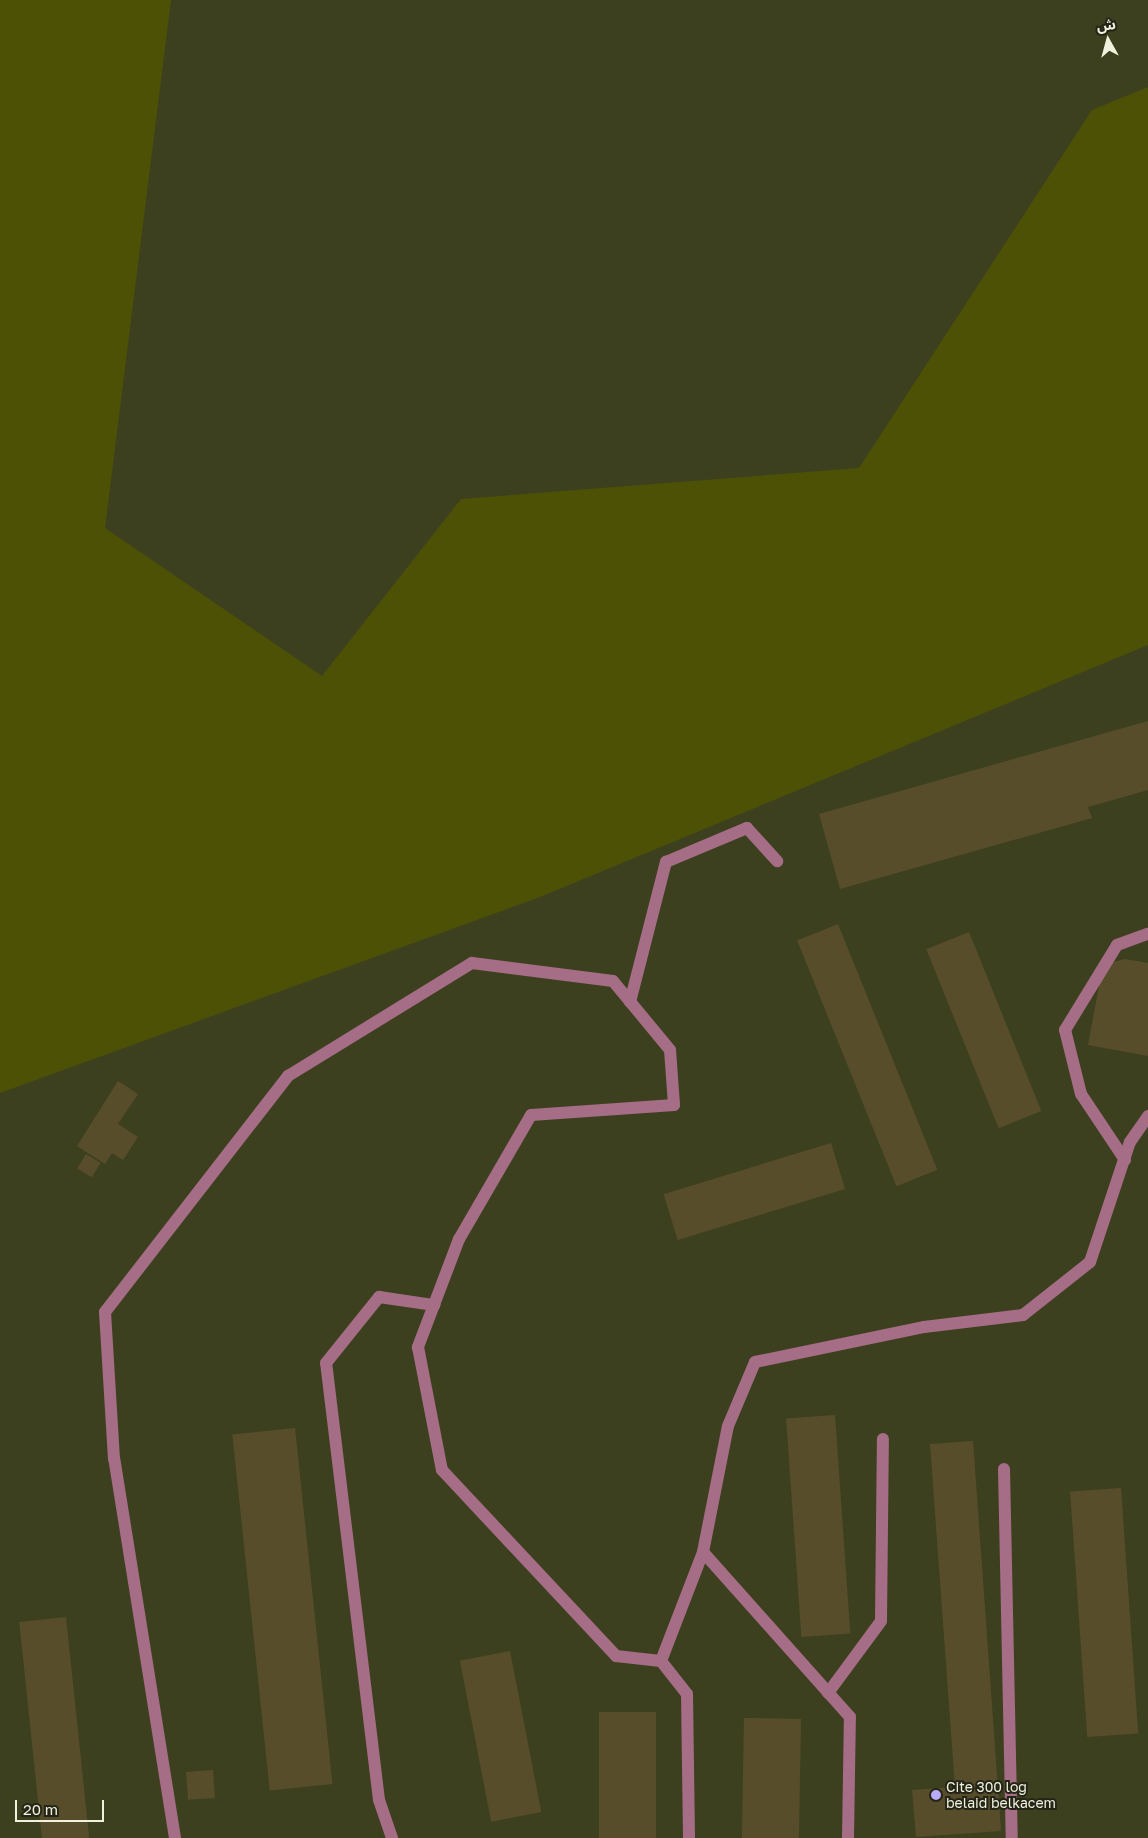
<!DOCTYPE html>
<html>
<head>
<meta charset="utf-8">
<style>
	body { margin:0 }
	#map { position:relative; width:1148px; height:1838px; overflow:hidden; background:#3d401e; font-family:"Golos Text","Noto Sans Arabic",sans-serif }
	div>[style] { position:absolute }
	.green>* { inset:0; background:#4d5106 }
	.building>* { inset:0; background:#574d2b; transform-origin:0 0 }
	.minor>* { height:12px; margin:-6px; padding:0 6px; transform-origin:6px; border-radius:6px; background:#a66d86 }
	.dots>* { width:14px; height:14px; translate:-50% -50%; box-sizing:border-box; border:2px solid #242516; border-radius:50% }
	span { translate:-50% -50%; white-space:nowrap; text-align:center; line-height:1.15; -webkit-text-stroke:4px #242516; paint-order:stroke }
	.poi-label { font-size:14px; color:#f0f2de }
	.left { translate:0 -50%; text-align:left }
	.north { position:absolute; left:1083px; top:15px; width:50px; height:50px; -webkit-text-stroke:4px #242516; paint-order:stroke; rotate:353deg; font-size:14px; font-weight:700; line-height:20px; text-align:center; color:#f0f2de }
	.north::after { content:''; display:block; margin:auto; width:18px; height:22px; background:#f0f2de; clip-path:polygon(50% 0,100% 100%,50% 72%,0 100%) }
	.scale { position:absolute; left:15px; top:1800px; width:89px; height:22px; box-sizing:border-box; border:2px solid #f0f2de; border-top:0; padding-left:6px; font-size:15px; line-height:18px; white-space:nowrap; color:#f0f2de; -webkit-text-stroke:4px #242516; paint-order:stroke }
</style>
</head>
<body>
<div id="map">
	<div class="green">
		<div style="clip-path:polygon(0 0,171px 0,105px 528px,322px 676px,461px 499px,859px 468px,1092px 110px,1148px 87px,1148px 645px,540px 897px,0 1093px)"></div>
	</div>
	<div class="building">
		<div style="clip-path:polygon(1148px 721px,1148px 790px,1088px 807px,1092px 818px,840px 889px,819px 814px)"></div>
		<div style="left:838px;top:924px;width:265px;height:44px;rotate:68deg"></div>
		<div style="left:969px;top:932px;width:193px;height:46px;rotate:68deg"></div>
		<div style="clip-path:polygon(1125px 959px,1148px 963px,1148px 1056px,1088px 1045px,1103px 965px)"></div>
		<div style="clip-path:polygon(118px 1081px,138px 1094px,118px 1124px,138px 1137px,123px 1160px,112px 1153px,105px 1164px,77px 1146px)"></div>
		<div style="left:831px;top:1143px;width:48px;height:175px;rotate:73deg"></div>
		<div style="left:86px;top:1154px;width:17px;height:17px;rotate:31deg"></div>
		<div style="left:835px;top:1415px;width:219px;height:49px;rotate:86deg"></div>
		<div style="left:295px;top:1428px;width:358px;height:63px;rotate:84deg"></div>
		<div style="clip-path:polygon(973px 1441px,1001px 1831px,916px 1837px,912px 1790px,955px 1787px,930px 1444px)"></div>
		<div style="left:1121px;top:1488px;width:246px;height:51px;rotate:86deg"></div>
		<div style="left:66px;top:1617px;width:222px;height:47px;rotate:84deg"></div>
		<div style="left:510px;top:1651px;width:164px;height:51px;rotate:79deg"></div>
		<div style="left:599px;top:1712px;width:57px;height:126px"></div>
		<div style="left:744px;top:1718px;width:57px;height:120px;rotate:1deg"></div>
		<div style="left:213px;top:1770px;width:28px;height:27px;rotate:86deg"></div>
	</div>
	<div class="minor">
		<div style="left:630px;top:1002px;width:145px;rotate:-75.6deg"></div>
		<div style="left:666px;top:862px;width:88px;rotate:-22.8deg"></div>
		<div style="left:747px;top:828px;width:45px;rotate:47.7deg"></div>
		<div style="left:1125px;top:1160px;width:79px;rotate:-123.7deg"></div>
		<div style="left:1081px;top:1094px;width:66px;rotate:-104deg"></div>
		<div style="left:1065px;top:1030px;width:100px;rotate:-58.5deg"></div>
		<div style="left:1117px;top:945px;width:33px;rotate:-20deg"></div>
		<div style="left:1004px;top:1469px;width:369px;rotate:88.8deg"></div>
		<div style="left:661px;top:1661px;width:42px;rotate:51.8deg"></div>
		<div style="left:687px;top:1694px;width:144px;rotate:89.2deg"></div>
		<div style="left:828px;top:1693px;width:89px;rotate:-53.6deg"></div>
		<div style="left:881px;top:1621px;width:182px;rotate:-89.4deg"></div>
		<div style="left:175px;top:1838px;width:384px;rotate:-99.1deg"></div>
		<div style="left:114px;top:1459px;width:147px;rotate:-93.5deg"></div>
		<div style="left:105px;top:1312px;width:299px;rotate:-52.2deg"></div>
		<div style="left:288px;top:1076px;width:216px;rotate:-31.6deg"></div>
		<div style="left:472px;top:963px;width:142px;rotate:7.3deg"></div>
		<div style="left:613px;top:981px;width:89px;rotate:50.4deg"></div>
		<div style="left:670px;top:1050px;width:55px;rotate:85.8deg"></div>
		<div style="left:674px;top:1105px;width:143px;rotate:176deg"></div>
		<div style="left:531px;top:1115px;width:143px;rotate:120.1deg"></div>
		<div style="left:459px;top:1239px;width:116px;rotate:110.8deg"></div>
		<div style="left:418px;top:1347px;width:125px;rotate:79deg"></div>
		<div style="left:442px;top:1470px;width:255px;rotate:46.9deg"></div>
		<div style="left:616px;top:1656px;width:45px;rotate:6.3deg"></div>
		<div style="left:661px;top:1661px;width:117px;rotate:-68.9deg"></div>
		<div style="left:392px;top:1838px;width:40px;rotate:-108.9deg"></div>
		<div style="left:379px;top:1800px;width:440px;rotate:-96.9deg"></div>
		<div style="left:326px;top:1363px;width:85px;rotate:-51.2deg"></div>
		<div style="left:379px;top:1297px;width:56px;rotate:8.3deg"></div>
		<div style="left:848px;top:1838px;width:121px;rotate:-89.1deg"></div>
		<div style="left:850px;top:1717px;width:221px;rotate:-131.7deg"></div>
		<div style="left:703px;top:1552px;width:128px;rotate:-78.8deg"></div>
		<div style="left:728px;top:1426px;width:69px;rotate:-67.1deg"></div>
		<div style="left:755px;top:1362px;width:173px;rotate:-11.7deg"></div>
		<div style="left:924px;top:1327px;width:100px;rotate:-6.9deg"></div>
		<div style="left:1023px;top:1315px;width:85px;rotate:-38.3deg"></div>
		<div style="left:1090px;top:1262px;width:126px;rotate:-71.6deg"></div>
		<div style="left:1130px;top:1142px;width:32px;rotate:-55deg"></div>
	</div>
	<div class="dots">
		<div style="left:936px;top:1795px;background:#b9abf7"></div>
	</div>
	<div class="poi-label">
		<span class="left" style="left:946px;top:1795px">Cite 300 log<br>belaid belkacem</span>
	</div>
	<div class="north">ش</div>
	<div class="scale">20 m</div>
</div>
</body>
</html>
